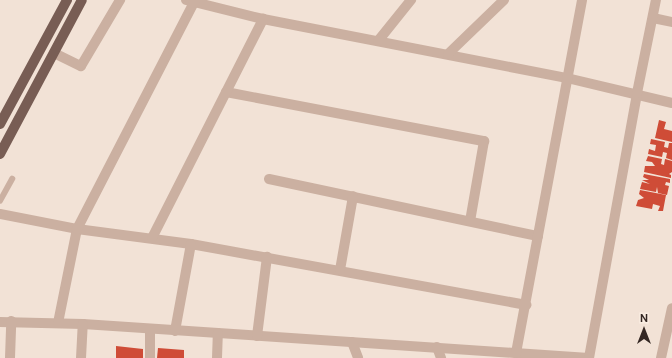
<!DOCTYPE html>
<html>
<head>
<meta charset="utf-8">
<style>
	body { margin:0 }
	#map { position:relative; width:672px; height:358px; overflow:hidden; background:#f2e2d6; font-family:"DM Sans",sans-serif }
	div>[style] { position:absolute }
	.building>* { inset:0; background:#cf4c37 }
	.service>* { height:5.5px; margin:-2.75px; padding:0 2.75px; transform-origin:2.75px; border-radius:2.75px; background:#cbb0a1 }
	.minor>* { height:10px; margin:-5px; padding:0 5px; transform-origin:5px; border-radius:5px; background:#cbb0a1 }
	.primary>* { height:10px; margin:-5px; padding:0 5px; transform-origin:5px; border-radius:5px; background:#785d54 }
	span { translate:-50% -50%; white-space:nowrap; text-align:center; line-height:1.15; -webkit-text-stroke:3px #faede2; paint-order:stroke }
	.north { position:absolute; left:624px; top:310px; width:40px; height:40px; -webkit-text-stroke:3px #faede2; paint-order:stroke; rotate:0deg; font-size:11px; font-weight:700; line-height:16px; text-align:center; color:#352824 }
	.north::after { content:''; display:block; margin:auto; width:14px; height:18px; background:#352824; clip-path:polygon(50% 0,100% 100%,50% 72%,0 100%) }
</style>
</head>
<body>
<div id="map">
	<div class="building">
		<div style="clip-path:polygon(659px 120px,666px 122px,664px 129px,672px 131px,672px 142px,655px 138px)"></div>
		<div style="clip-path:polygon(651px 139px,665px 142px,664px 147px,668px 148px,669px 143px,672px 143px,672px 160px,666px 158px,667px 153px,663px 152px,662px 157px,648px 154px,649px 149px,655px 151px,656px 145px,650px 144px)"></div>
		<div style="clip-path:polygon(648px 156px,662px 159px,661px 164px,664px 165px,665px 159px,672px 161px,672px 172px,669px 174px,671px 175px,671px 178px,644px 172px,645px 166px,655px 166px,652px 162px,646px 161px)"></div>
		<div style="clip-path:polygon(644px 174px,670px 179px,670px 183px,666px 182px,665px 185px,669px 186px,667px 195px,658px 193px,657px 187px,656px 192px,640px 189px,642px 182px,650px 184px,642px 180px,649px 180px,643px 177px)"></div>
		<div style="clip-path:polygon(640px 190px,666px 195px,663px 211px,658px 211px,660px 206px,653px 204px,652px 209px,636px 206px,638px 200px,644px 198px,639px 194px)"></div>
		<div style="clip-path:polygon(116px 346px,143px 349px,143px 358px,116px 358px)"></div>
		<div style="clip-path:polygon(158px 348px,184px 350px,184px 358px,157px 358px)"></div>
	</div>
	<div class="service">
		<div style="left:0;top:201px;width:25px;rotate:-61deg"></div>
	</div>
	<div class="minor">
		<div style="left:186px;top:0;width:79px;rotate:13.9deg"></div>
		<div style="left:263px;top:19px;width:310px;rotate:11deg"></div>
		<div style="left:567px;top:78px;width:108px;rotate:13.4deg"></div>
		<div style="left:653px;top:18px;width:19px;rotate:12deg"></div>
		<div style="left:378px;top:41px;width:53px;rotate:-51.2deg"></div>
		<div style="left:54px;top:53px;width:30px;rotate:26deg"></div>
		<div style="left:81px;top:66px;width:77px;rotate:-59.4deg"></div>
		<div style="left:448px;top:54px;width:78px;rotate:-44deg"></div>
		<div style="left:226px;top:92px;width:263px;rotate:10.8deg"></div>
		<div style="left:484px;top:141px;width:81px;rotate:99.9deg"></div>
		<div style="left:269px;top:179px;width:275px;rotate:12deg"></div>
		<div style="left:0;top:214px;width:78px;rotate:11deg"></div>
		<div style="left:77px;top:229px;width:115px;rotate:7.5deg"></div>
		<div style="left:191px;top:244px;width:341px;rotate:10.3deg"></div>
		<div style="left:152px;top:238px;width:246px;rotate:-63.1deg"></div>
		<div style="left:340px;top:270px;width:75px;rotate:-80deg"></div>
		<div style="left:0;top:322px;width:83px;rotate:1.4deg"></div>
		<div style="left:83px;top:324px;width:507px;rotate:3.84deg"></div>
		<div style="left:58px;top:323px;width:96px;rotate:-78.6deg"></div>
		<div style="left:77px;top:229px;width:258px;rotate:-62.7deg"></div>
		<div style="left:175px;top:331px;width:88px;rotate:-79.6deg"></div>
		<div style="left:257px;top:336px;width:80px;rotate:-82.8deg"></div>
		<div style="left:352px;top:342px;width:17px;rotate:69deg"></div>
		<div style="left:437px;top:347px;width:12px;rotate:70deg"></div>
		<div style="left:516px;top:353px;width:359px;rotate:-79.4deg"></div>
		<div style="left:10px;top:358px;width:37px;rotate:-88deg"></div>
		<div style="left:81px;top:358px;width:34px;rotate:-87deg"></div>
		<div style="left:150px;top:358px;width:29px;rotate:-90deg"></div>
		<div style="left:217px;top:358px;width:25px;rotate:-88deg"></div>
		<div style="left:589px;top:358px;width:269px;rotate:-79.7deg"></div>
		<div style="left:637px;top:93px;width:95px;rotate:-78.5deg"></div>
		<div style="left:661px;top:358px;width:51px;rotate:-77.6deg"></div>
	</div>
	<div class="primary">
		<div style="left:0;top:124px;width:141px;rotate:-61.6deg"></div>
		<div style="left:0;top:154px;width:174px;rotate:-62deg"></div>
	</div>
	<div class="north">N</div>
</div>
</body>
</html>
